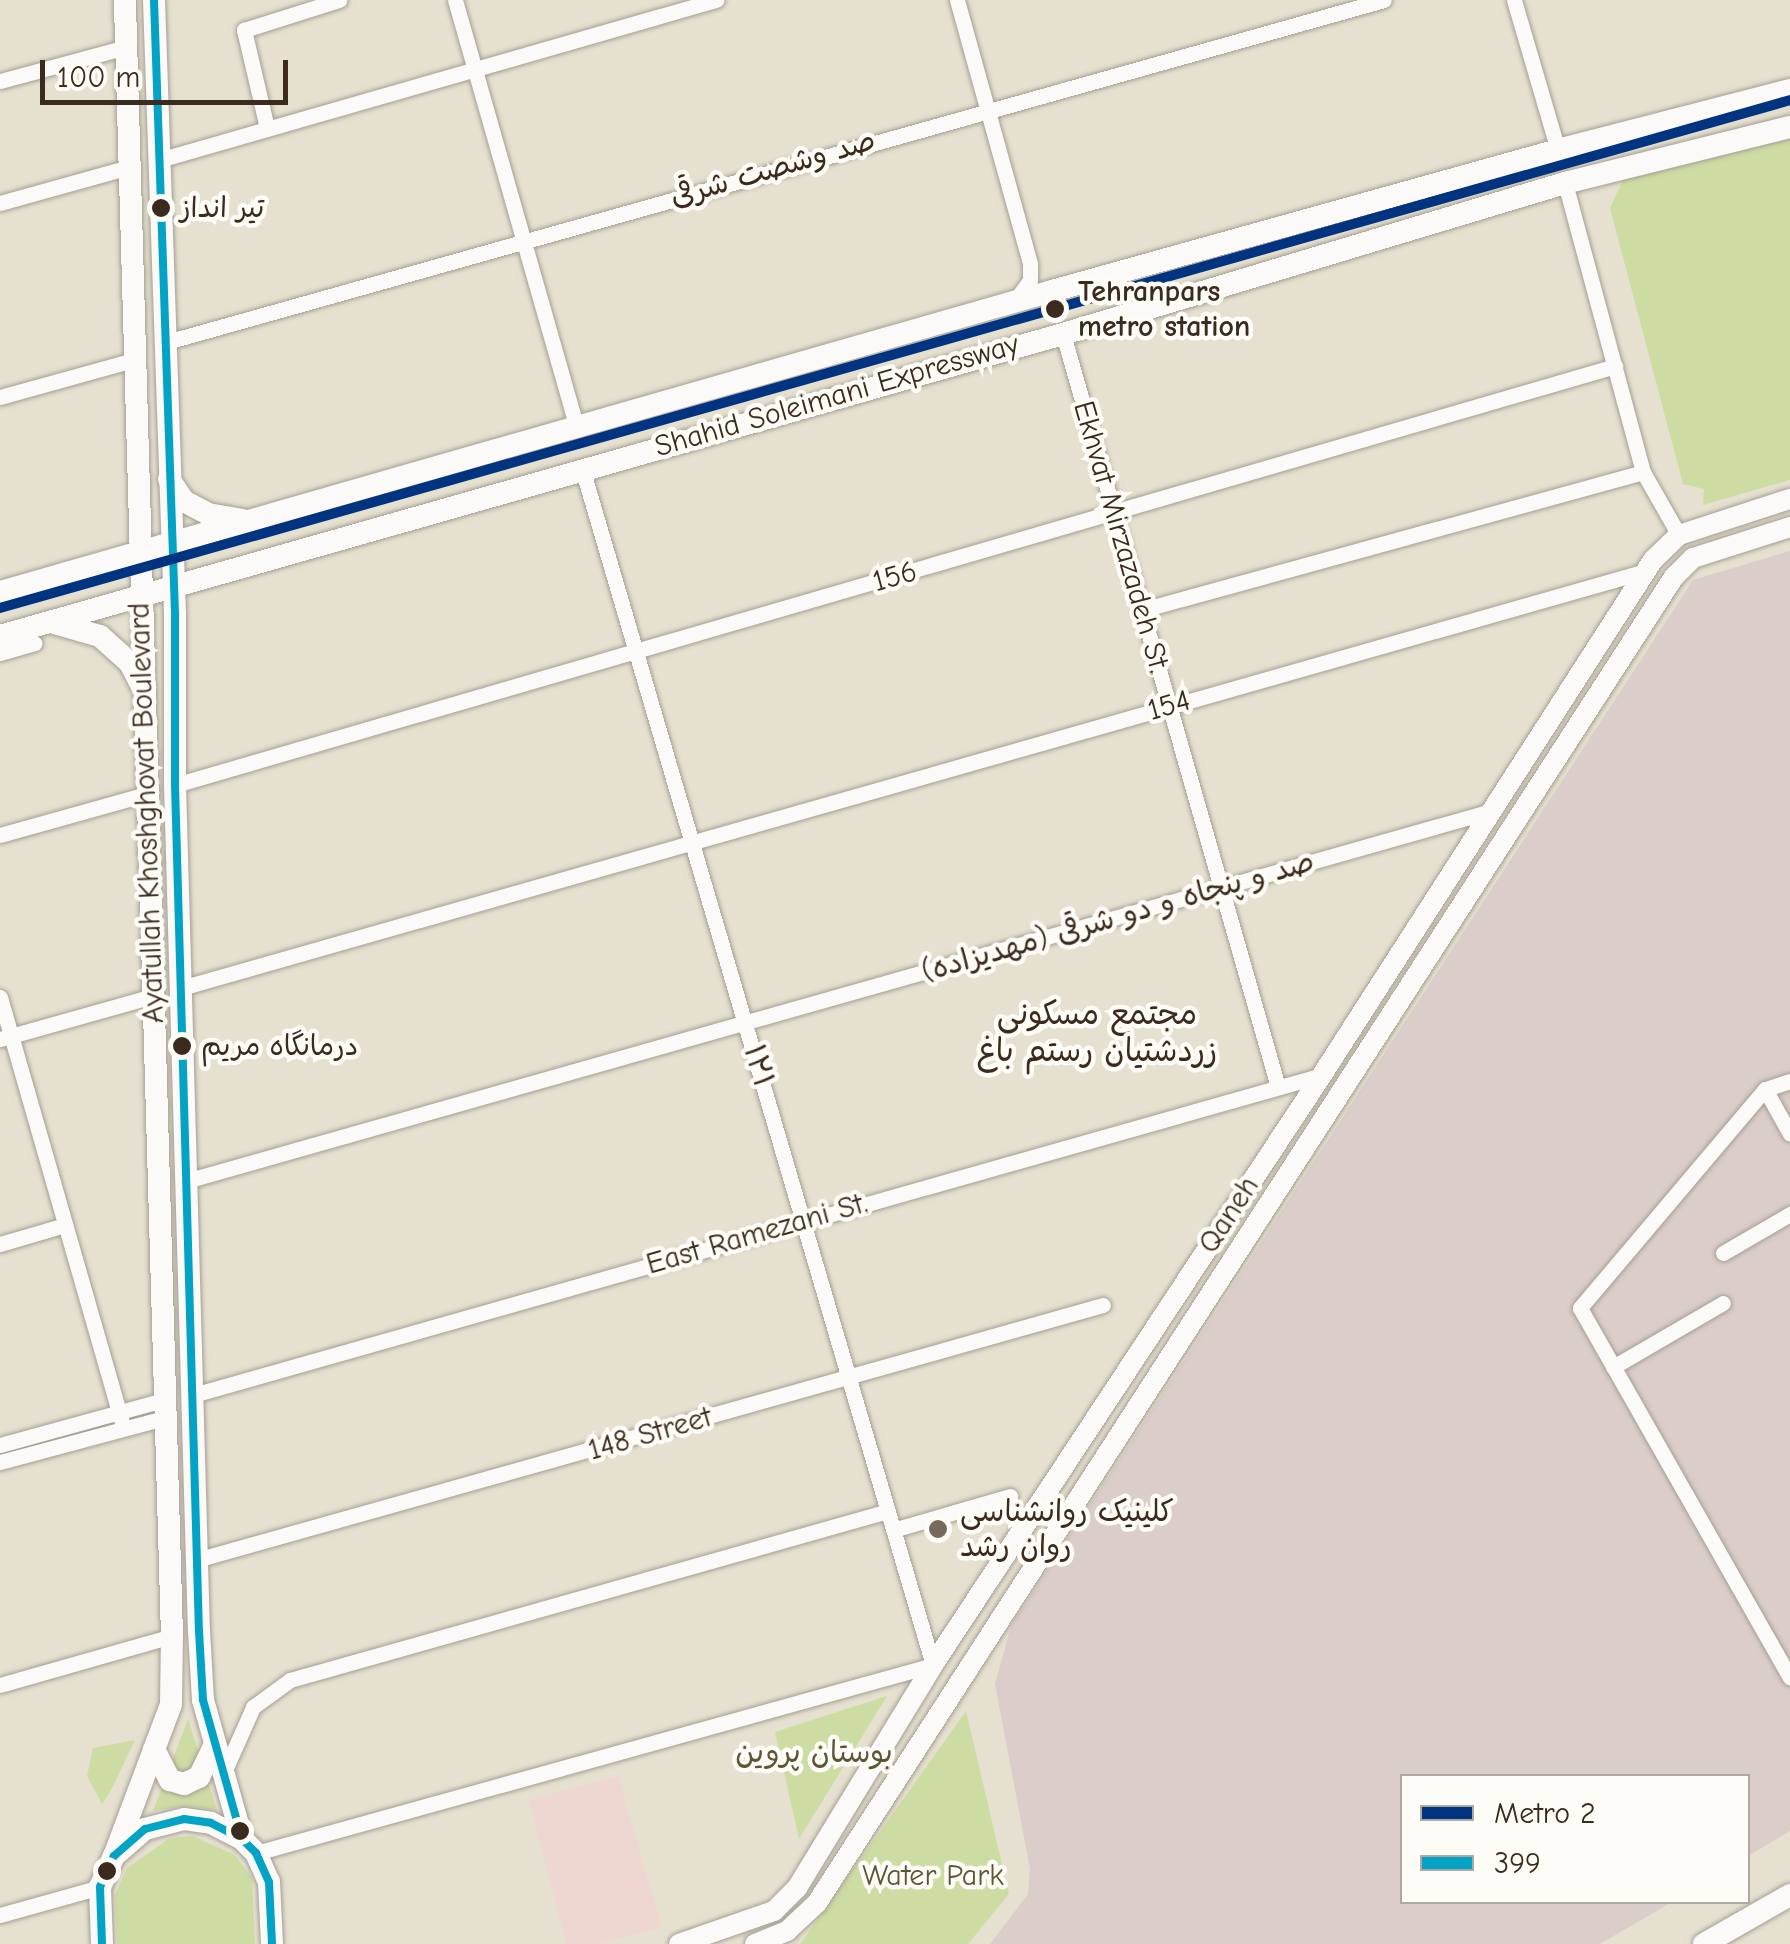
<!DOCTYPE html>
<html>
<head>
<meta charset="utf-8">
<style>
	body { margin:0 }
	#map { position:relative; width:1790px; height:1944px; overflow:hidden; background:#e5e0cf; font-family:"Comic Neue","Playpen Sans Arabic",sans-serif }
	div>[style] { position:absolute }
	.built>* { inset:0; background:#efd7d1 }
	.industrial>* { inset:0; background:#dbcdca }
	.green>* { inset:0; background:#cddca3 }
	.roads { filter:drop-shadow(0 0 2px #a49f94) drop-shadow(0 0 2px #a49f94) }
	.minor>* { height:15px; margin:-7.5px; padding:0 7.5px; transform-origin:7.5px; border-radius:7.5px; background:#fbfaf8 }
	.secondary>* { height:20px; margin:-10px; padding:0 10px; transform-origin:10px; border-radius:10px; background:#fbfaf8 }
	.primary>* { height:22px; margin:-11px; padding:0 11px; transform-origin:11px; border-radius:11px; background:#fbfaf8 }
	.bus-1>* { height:8px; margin:-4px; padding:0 4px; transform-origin:4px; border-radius:4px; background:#03a3c5 }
	.metro-1>* { height:10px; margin:-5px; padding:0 5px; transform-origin:5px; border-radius:5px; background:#003380 }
	.dots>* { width:28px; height:28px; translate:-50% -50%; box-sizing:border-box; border:5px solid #fdfcf7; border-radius:50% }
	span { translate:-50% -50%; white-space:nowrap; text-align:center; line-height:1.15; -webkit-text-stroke:9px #fdfcf7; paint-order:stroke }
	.bus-label { font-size:28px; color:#3b2a1e }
	.left { translate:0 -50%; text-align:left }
	.street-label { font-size:30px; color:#3b2a1e }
	.stop-label { font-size:30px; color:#3b2a1e; font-weight:700 }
	.poi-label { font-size:30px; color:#3b2a1e }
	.park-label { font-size:30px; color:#5a5636 }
	.neighbourhood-label { font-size:32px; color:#3b2a1e }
	.legend { position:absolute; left:1400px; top:1774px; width:350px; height:130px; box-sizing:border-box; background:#fdfcf7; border:2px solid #afa8a0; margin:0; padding:12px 18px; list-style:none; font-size:30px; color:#3b2a1e }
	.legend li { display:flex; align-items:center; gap:20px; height:50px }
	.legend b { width:50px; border:2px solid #afa8a0 }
	.scale { position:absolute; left:40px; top:60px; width:248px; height:45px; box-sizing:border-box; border:5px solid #3b2a1e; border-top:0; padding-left:12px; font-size:30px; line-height:35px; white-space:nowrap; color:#3b2a1e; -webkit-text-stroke:8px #fdfcf7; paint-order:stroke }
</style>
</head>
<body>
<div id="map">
	<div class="built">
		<div style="clip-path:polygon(618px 1776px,662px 1927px,600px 1944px,566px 1944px,529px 1800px)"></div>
	</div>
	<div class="industrial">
		<div style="clip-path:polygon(1790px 551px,1790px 1831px,1748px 1856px,1748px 1776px,1402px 1776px,1402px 1902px,1672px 1902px,1600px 1944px,990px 1944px,1028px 1894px,1030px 1869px,995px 1684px,1011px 1626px,1693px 580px)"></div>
	</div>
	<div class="green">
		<div style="clip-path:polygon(1790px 135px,1790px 480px,1703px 505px,1704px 489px,1683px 484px,1610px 208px,1624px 178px)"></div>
		<div style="clip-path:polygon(887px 1696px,799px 1839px,775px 1732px)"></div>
		<div style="clip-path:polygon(966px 1711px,1009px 1894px,968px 1944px,800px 1944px)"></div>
		<div style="clip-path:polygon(188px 1719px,217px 1810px,186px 1806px,153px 1811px)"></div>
		<div style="clip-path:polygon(135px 1740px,111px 1790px,102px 1804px,87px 1776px,93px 1748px)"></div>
		<div style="clip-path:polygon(193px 1836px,235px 1855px,252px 1878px,255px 1944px,117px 1944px,115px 1895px,127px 1868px,170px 1838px)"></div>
	</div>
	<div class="roads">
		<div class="minor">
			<div style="left:455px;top:0;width:444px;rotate:74.1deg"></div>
			<div style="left:957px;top:0;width:274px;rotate:74.5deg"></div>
			<div style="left:1030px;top:264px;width:16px;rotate:90deg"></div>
			<div style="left:1030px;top:280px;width:26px;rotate:126deg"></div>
			<div style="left:1514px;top:0;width:156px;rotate:73.7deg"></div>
			<div style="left:0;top:81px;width:131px;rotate:-15.1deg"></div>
			<div style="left:267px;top:128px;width:101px;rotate:-103.2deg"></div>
			<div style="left:244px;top:30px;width:100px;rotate:-17.5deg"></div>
			<div style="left:159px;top:160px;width:580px;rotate:-16.03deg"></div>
			<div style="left:1565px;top:183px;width:299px;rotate:74.9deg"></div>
			<div style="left:1643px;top:472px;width:73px;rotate:60.3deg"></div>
			<div style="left:0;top:203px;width:134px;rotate:-15.6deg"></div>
			<div style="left:1063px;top:334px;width:783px;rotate:74.06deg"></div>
			<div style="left:163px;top:343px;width:1268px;rotate:-15.69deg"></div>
			<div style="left:0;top:397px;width:138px;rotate:-15.5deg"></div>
			<div style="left:582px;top:468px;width:1247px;rotate:73.66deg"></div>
			<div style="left:1142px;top:610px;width:520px;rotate:-15.4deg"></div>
			<div style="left:0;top:653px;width:36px;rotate:-16deg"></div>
			<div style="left:175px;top:785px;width:1500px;rotate:-16.22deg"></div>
			<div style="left:0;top:835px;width:153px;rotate:-15.6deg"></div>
			<div style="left:181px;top:988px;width:1523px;rotate:-15.89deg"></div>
			<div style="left:0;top:997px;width:447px;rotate:74deg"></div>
			<div style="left:0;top:1039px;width:159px;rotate:-15.7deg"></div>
			<div style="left:1790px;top:1081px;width:26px;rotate:162deg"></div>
			<div style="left:1765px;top:1089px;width:287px;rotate:130.2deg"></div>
			<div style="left:1580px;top:1308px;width:425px;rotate:60.4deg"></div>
			<div style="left:1765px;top:1089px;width:51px;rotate:60.9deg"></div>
			<div style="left:186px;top:1181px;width:1356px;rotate:-15.83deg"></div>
			<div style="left:0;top:1244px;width:68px;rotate:-16.3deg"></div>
			<div style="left:1723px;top:1253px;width:78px;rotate:-30.2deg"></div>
			<div style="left:1613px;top:1367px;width:127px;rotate:-30.2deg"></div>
			<div style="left:193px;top:1395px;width:1173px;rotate:-15.82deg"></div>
			<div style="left:0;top:1445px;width:169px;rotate:-15.4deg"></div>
			<div style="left:0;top:1462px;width:170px;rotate:-15deg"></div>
			<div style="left:893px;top:1530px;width:122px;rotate:-16.2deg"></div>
			<div style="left:196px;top:1560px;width:942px;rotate:-15.7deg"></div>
			<div style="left:0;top:1685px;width:179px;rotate:-15.9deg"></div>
			<div style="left:225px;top:1770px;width:69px;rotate:-66deg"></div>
			<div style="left:253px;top:1707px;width:46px;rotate:-36.1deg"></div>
			<div style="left:290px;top:1680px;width:621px;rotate:-15.78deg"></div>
			<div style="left:256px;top:1853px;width:703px;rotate:-15.52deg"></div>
			<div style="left:0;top:1915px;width:104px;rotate:-15.6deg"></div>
		</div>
		<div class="secondary">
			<div style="left:679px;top:1944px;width:101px;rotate:-19.2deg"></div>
			<div style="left:774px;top:1911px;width:33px;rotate:-45deg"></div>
			<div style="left:797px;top:1888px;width:261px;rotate:-58.6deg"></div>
			<div style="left:933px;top:1665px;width:707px;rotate:-56.6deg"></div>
			<div style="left:1322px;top:1075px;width:612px;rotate:-57.27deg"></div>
			<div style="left:1653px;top:560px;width:36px;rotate:-44deg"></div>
			<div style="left:1679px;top:535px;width:117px;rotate:-18deg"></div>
			<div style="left:755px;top:1944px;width:35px;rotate:-22deg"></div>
			<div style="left:787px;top:1931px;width:41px;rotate:-43deg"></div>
			<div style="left:817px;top:1903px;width:1579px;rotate:-57.13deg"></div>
			<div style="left:1674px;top:577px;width:27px;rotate:-45deg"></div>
			<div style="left:1693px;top:558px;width:102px;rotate:-17.7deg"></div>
		</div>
		<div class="primary">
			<div style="left:154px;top:0;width:614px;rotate:88.04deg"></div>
			<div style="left:175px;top:614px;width:171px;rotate:90deg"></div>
			<div style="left:175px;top:785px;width:846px;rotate:88.38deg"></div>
			<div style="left:199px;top:1631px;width:69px;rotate:86.7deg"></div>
			<div style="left:203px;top:1700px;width:144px;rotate:74.3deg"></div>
			<div style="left:169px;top:479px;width:27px;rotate:56deg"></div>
			<div style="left:184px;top:501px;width:27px;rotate:28deg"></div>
			<div style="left:208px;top:514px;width:35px;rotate:10deg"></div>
			<div style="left:0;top:592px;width:1094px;rotate:-15.97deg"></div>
			<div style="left:1052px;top:291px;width:525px;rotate:-15.57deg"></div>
			<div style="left:1558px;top:150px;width:240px;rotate:-14.5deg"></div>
			<div style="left:54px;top:623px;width:48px;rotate:15.8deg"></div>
			<div style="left:100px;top:636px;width:40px;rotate:42deg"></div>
			<div style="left:130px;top:663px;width:25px;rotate:63deg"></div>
			<div style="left:0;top:636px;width:1105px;rotate:-15.86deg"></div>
			<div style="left:1063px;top:334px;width:524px;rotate:-16.74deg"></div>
			<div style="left:1565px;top:183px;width:232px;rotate:-14deg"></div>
			<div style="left:154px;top:1749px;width:35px;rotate:63deg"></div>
			<div style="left:170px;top:1780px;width:15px;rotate:16deg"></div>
			<div style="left:184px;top:1784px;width:17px;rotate:-25deg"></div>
			<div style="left:199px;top:1777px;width:37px;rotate:-64deg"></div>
			<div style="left:114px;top:1856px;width:162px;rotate:-69.4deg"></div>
			<div style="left:171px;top:1704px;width:68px;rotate:-89.2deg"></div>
			<div style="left:172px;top:1636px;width:1637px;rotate:-91.65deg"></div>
			<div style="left:102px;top:1944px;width:57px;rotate:-92deg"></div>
			<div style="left:100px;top:1887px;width:34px;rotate:-66deg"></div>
			<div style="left:114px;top:1856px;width:41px;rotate:-41.1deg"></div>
			<div style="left:145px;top:1829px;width:40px;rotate:-14.4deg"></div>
			<div style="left:184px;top:1819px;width:27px;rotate:8deg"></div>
			<div style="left:211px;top:1823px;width:35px;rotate:27deg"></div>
			<div style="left:242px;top:1839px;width:20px;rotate:45deg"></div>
			<div style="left:256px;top:1853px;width:32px;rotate:66deg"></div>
			<div style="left:269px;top:1882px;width:62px;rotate:87.2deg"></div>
			<div style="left:1704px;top:1944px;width:99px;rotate:-29.7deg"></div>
		</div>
	</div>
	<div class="bus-1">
		<div style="left:154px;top:0;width:614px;rotate:88.04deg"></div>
		<div style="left:175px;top:614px;width:171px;rotate:90deg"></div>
		<div style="left:175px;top:785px;width:846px;rotate:88.38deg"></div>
		<div style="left:199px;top:1631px;width:69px;rotate:86.7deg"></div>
		<div style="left:203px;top:1700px;width:144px;rotate:74.3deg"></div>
		<div style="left:102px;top:1944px;width:57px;rotate:-92deg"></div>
		<div style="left:100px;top:1887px;width:34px;rotate:-66deg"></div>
		<div style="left:114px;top:1856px;width:41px;rotate:-41.1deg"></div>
		<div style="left:145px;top:1829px;width:40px;rotate:-14.4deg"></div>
		<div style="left:184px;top:1819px;width:27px;rotate:8deg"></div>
		<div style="left:211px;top:1823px;width:35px;rotate:27deg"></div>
		<div style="left:242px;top:1839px;width:20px;rotate:45deg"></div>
		<div style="left:256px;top:1853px;width:32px;rotate:66deg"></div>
		<div style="left:269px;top:1882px;width:62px;rotate:87.2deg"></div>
	</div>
	<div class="metro-1">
		<div style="left:0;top:608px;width:1861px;rotate:-15.84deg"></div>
	</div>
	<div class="dots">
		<div style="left:161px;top:208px;background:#3b2a1e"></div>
		<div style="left:1055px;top:309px;background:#3b2a1e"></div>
		<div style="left:182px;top:1046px;background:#3b2a1e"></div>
		<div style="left:938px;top:1529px;background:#766a5c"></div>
		<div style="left:240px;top:1831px;background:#3b2a1e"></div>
		<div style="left:107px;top:1871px;background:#3b2a1e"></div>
	</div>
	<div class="bus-label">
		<span class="left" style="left:180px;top:208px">تیر انداز</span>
		<span class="left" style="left:201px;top:1046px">درمانگاه مریم</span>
	</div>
	<div class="street-label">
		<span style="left:773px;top:169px;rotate:-16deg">صد وشصت شرقی</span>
		<span style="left:837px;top:396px;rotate:-16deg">Shahid Soleimani Expressway</span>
		<span style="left:1121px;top:537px;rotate:74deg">Ekhvat Mirzazadeh St.</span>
		<span style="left:895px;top:577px;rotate:-16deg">156</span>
		<span style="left:1169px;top:706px;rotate:-16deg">154</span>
		<span style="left:147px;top:813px;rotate:-92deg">Ayatullah Khoshghovat Boulevard</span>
		<span style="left:1118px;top:917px;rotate:-16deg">صد و پنجاه و دو شرقی (مهدیزاده)</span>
		<span style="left:758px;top:1066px;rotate:74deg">۱۲۱</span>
		<span style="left:1229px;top:1215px;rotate:-57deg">Qaneh</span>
		<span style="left:757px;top:1234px;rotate:-16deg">East Ramezani St.</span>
		<span style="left:650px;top:1434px;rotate:-16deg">148 Street</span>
	</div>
	<div class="stop-label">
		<span class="left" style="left:1078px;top:309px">Tehranpars<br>metro station</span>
	</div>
	<div class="poi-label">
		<span class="left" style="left:960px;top:1529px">کلینیک روانشناسی<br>روان رشد</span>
	</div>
	<div class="park-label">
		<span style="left:814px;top:1753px">بوستان پروین</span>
		<span style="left:933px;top:1876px">Water Park</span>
	</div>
	<div class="neighbourhood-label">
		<span style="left:1097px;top:1033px">مجتمع مسکونی<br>زردشتیان رستم باغ</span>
	</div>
	<ul class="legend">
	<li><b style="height:12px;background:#003380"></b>Metro 2</li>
	<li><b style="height:12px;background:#03a3c5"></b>399</li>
	</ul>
	<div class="scale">100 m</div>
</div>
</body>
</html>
